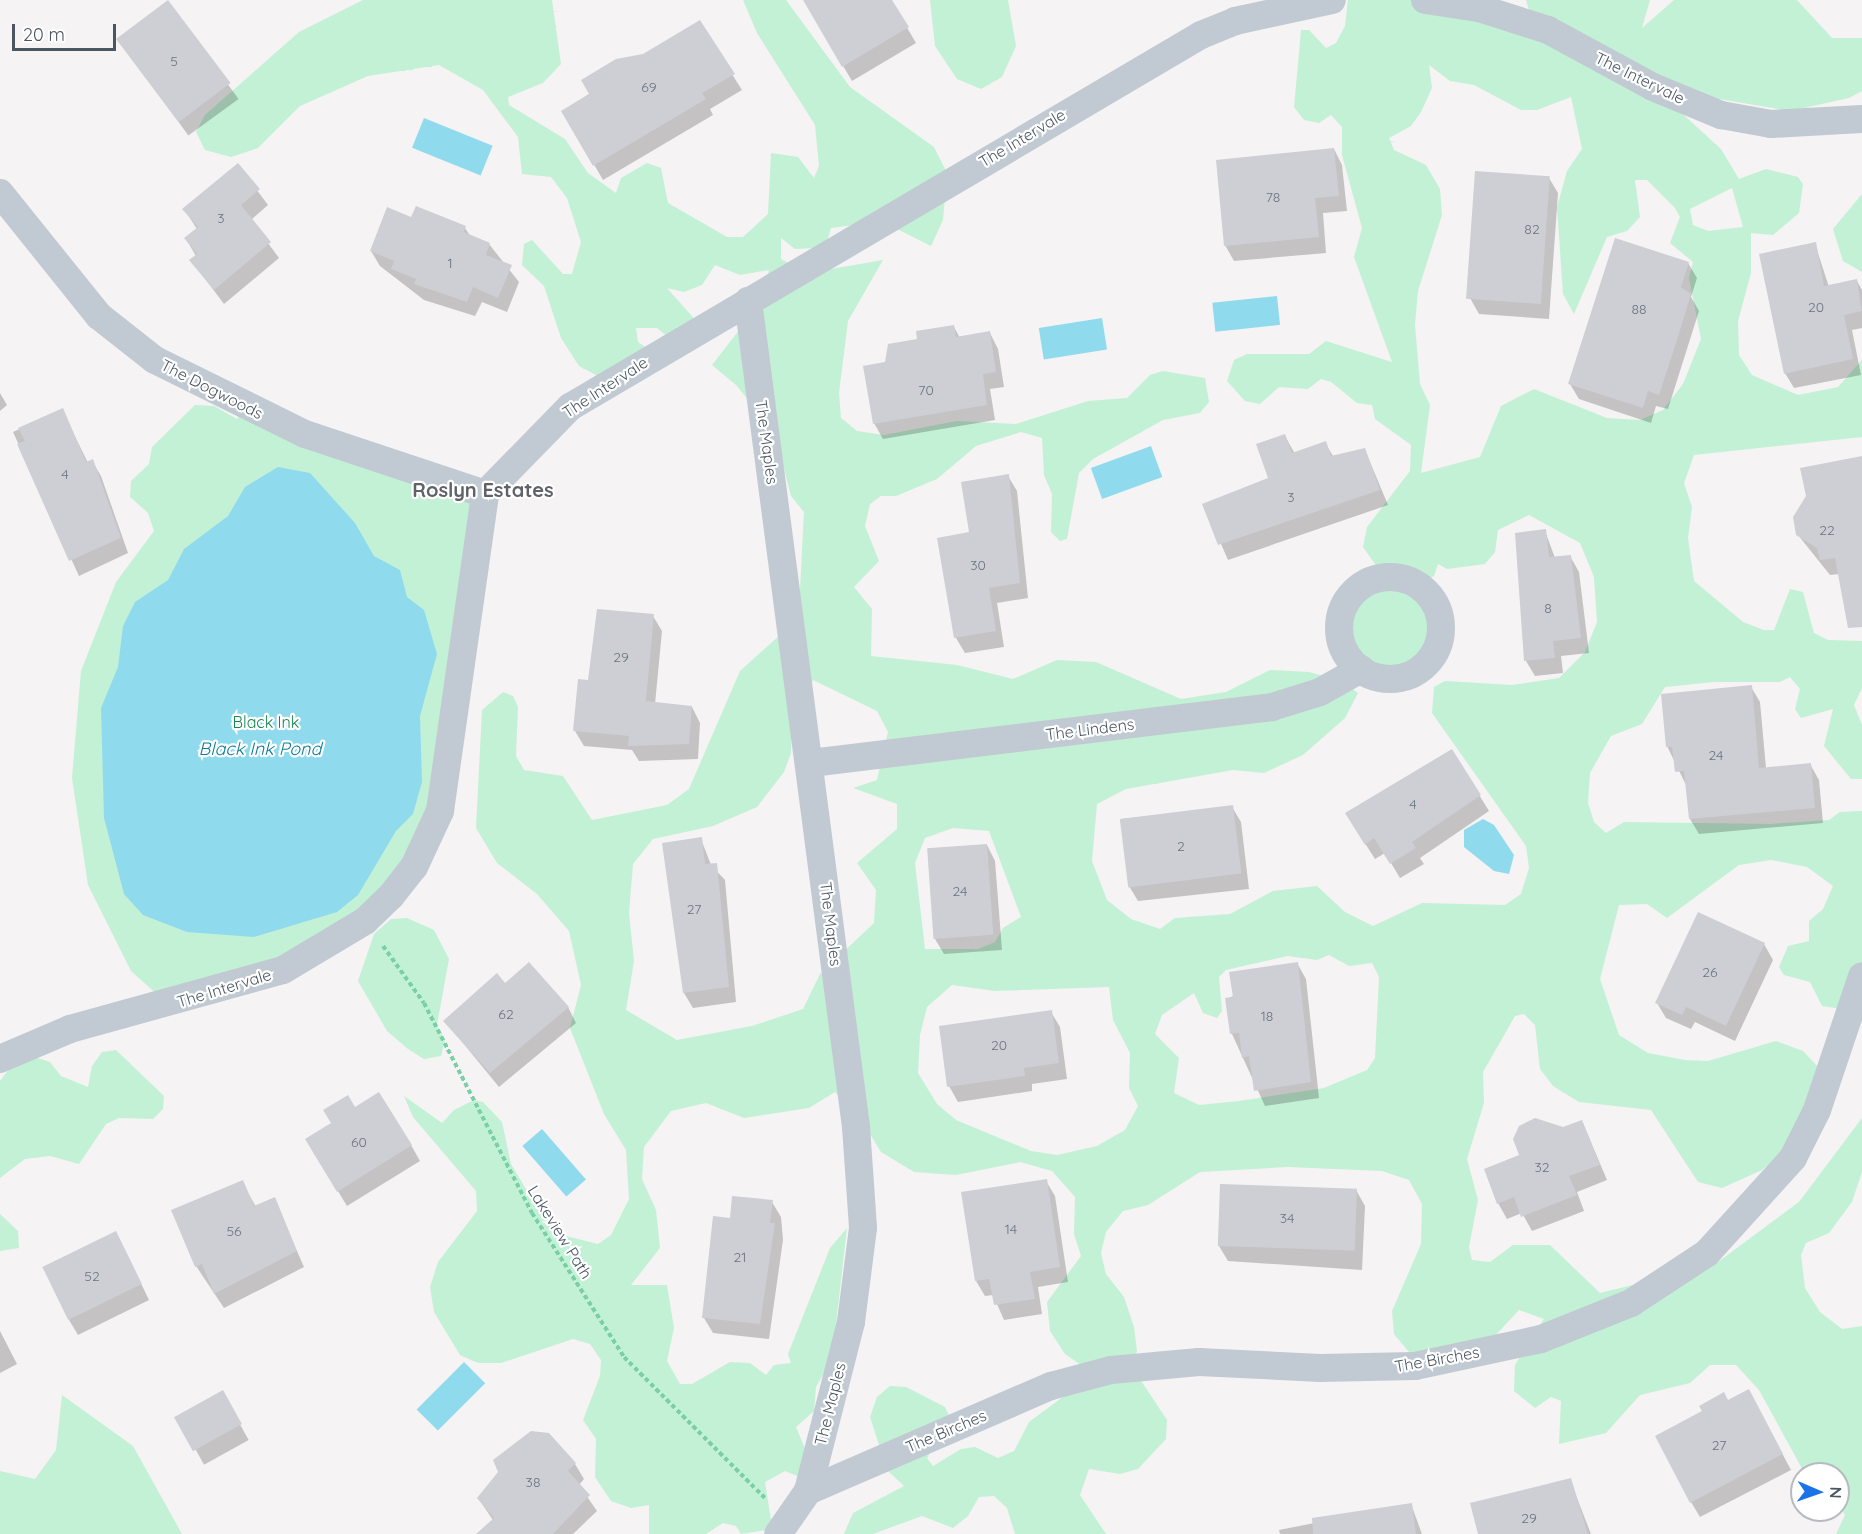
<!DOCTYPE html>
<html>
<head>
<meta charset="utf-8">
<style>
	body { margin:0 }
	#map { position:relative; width:1862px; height:1534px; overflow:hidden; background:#f5f3f3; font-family:Quicksand,sans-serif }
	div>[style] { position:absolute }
	.green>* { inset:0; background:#c3f1d5 }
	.water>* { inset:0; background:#90daee; transform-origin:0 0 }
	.shadow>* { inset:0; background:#0003; transform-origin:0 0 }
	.building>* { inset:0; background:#cdcfd5; transform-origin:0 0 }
	.path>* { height:4px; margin-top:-2px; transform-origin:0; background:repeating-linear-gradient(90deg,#7ad0a6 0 4.5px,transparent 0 7.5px) }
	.street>* { height:28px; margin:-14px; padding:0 14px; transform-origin:14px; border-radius:14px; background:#c1cad2 }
	.street>.ring { margin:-14px; padding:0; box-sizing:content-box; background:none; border:28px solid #c1cad2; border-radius:50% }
	span { translate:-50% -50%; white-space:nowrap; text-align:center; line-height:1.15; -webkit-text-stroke:4.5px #fff; paint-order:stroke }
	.number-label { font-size:14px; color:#6b747e }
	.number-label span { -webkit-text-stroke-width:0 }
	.street-label { font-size:16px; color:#4a5661 }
	.park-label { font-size:16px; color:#17864f }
	.water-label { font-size:18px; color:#0c7c9b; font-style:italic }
	.quarter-label { font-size:20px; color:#5f6368; font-weight:700 }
	.north { position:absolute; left:1790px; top:1462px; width:60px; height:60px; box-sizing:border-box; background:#fff; border:2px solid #b7bbc0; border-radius:50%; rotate:92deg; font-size:16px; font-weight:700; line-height:24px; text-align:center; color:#4a5661 }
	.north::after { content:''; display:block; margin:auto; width:21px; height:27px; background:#1a73e8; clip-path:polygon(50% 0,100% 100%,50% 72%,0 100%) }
	.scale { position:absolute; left:12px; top:24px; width:104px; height:27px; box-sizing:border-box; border:3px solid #4a5661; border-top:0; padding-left:8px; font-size:18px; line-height:21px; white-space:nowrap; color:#4a5661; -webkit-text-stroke:4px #fff; paint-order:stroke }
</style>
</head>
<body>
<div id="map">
	<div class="green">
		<div style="clip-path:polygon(evenodd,363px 0,552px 0,561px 64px,543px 83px,508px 97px,509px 105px,565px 139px,588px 173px,616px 193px,621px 178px,647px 163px,661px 168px,668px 203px,727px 237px,743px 237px,768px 214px,771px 153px,798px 157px,814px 178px,819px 166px,815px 125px,757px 33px,743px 0,786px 0,850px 87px,934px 147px,947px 173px,943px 220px,931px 246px,895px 228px,863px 224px,831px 228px,827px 242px,814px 248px,795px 249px,781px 238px,781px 259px,808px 273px,883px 260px,848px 321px,839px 393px,841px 418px,857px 431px,884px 435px,957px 421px,1016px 424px,1088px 401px,1127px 398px,1150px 375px,1163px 371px,1205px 378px,1209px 402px,1200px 413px,1163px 420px,1093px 459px,1079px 473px,1067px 539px,1060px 541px,1051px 532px,1052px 494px,1044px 475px,1042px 438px,1021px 432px,976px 446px,937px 479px,896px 496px,881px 496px,870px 504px,865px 526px,879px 561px,854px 587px,872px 609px,871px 656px,957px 665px,1013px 679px,1057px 660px,1096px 662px,1181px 699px,1226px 692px,1270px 670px,1309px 672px,1341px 681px,1358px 693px,1345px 718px,1303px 755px,1264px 773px,1233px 770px,1126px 789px,1097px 804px,1092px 861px,1107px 900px,1131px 919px,1160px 929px,1175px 918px,1230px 914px,1273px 891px,1317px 886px,1345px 912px,1373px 926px,1422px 903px,1505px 905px,1521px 894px,1529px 868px,1526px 846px,1432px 713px,1434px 687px,1445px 681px,1512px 685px,1559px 678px,1585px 652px,1597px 622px,1594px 577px,1580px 543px,1529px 515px,1498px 530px,1495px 552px,1485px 564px,1447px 569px,1438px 564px,1434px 576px,1418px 584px,1438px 608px,1441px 625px,1439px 642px,1425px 665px,1401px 678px,1374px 676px,1344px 650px,1339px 624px,1344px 607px,1366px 582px,1384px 577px,1363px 547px,1367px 527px,1410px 471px,1411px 445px,1375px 419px,1372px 405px,1357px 403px,1331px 382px,1321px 379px,1308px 389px,1279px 387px,1260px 404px,1245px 401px,1227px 381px,1234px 360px,1247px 354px,1309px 354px,1326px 341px,1392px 362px,1354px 257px,1362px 228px,1342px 155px,1342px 127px,1331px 115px,1319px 123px,1304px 120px,1294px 107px,1301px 30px,1309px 30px,1326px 48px,1336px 43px,1345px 26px,1348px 0,1449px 0,1530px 13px,1526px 0,1650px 0,1642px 28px,1674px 0,1797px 0,1832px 38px,1862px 38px,1862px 91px,1849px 98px,1790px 111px,1654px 88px,1721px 149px,1739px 179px,1766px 169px,1798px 177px,1803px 184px,1799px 213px,1773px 235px,1751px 233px,1751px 273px,1738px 321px,1739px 355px,1752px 375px,1798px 395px,1838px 387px,1862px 360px,1862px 437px,1694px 455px,1684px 483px,1692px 507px,1688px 538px,1694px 581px,1743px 622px,1764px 630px,1774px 630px,1790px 589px,1803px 592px,1814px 633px,1828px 640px,1862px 641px,1862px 688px,1854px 705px,1862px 725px,1862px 779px,1851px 779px,1824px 746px,1833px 709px,1801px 718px,1795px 709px,1800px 689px,1790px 677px,1780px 682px,1714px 682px,1665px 687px,1642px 724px,1611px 736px,1590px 773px,1588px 803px,1594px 822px,1606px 833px,1624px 822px,1770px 824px,1829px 820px,1840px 812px,1862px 811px,1862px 988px,1842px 1009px,1822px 1006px,1810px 982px,1784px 975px,1779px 967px,1788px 946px,1809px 941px,1809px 921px,1823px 909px,1833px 886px,1807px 867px,1771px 860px,1739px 865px,1667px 918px,1647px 904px,1619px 905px,1600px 979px,1619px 1035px,1648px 1053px,1685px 1060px,1708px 1061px,1776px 1041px,1803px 1051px,1820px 1069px,1802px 1135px,1762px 1170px,1722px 1188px,1698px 1182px,1651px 1110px,1579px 1102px,1553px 1086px,1540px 1069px,1535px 1025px,1524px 1014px,1515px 1016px,1483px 1072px,1484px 1103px,1467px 1159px,1478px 1200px,1469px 1247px,1472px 1260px,1490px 1262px,1513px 1245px,1550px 1245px,1600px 1293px,1714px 1265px,1799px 1202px,1862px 1118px,1862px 1172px,1852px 1202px,1829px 1233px,1806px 1243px,1801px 1255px,1805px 1288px,1820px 1312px,1842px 1329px,1862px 1326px,1862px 1534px,1836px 1534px,1845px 1515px,1838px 1506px,1838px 1474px,1805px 1474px,1759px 1390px,1736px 1365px,1710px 1365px,1690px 1383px,1640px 1395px,1606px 1433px,1559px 1444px,1561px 1401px,1551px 1397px,1535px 1408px,1514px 1391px,1515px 1365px,1544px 1319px,1519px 1310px,1479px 1353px,1413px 1357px,1394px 1334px,1392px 1311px,1421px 1244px,1422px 1204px,1409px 1180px,1382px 1171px,1288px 1167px,1200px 1172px,1148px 1205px,1123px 1211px,1106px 1232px,1101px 1253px,1106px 1274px,1124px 1297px,1134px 1327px,1137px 1351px,1132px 1367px,1167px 1420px,1166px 1439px,1138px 1469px,1120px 1474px,1089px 1469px,1080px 1495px,1106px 1534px,1015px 1534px,1007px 1508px,994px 1496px,979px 1497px,968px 1516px,953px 1528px,922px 1516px,873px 1534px,844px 1534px,853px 1513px,904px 1486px,887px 1470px,870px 1417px,877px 1397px,890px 1386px,906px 1387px,945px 1407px,951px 1420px,927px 1458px,933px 1466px,961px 1449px,975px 1447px,998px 1458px,1014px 1451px,1029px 1422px,1094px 1374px,1065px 1354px,1050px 1331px,1047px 1302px,1081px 1256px,1074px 1234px,1075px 1197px,1052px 1171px,1020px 1162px,956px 1175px,914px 1172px,881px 1152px,862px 1121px,835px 1092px,809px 1108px,744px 1118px,706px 1103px,671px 1111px,644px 1147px,642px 1179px,656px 1210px,660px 1248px,631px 1285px,667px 1285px,674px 1328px,667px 1361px,680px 1384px,692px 1384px,730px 1362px,750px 1363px,766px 1375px,774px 1365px,791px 1363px,788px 1354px,830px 1248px,847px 1228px,832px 1359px,816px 1387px,814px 1411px,796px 1427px,806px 1451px,802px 1478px,785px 1471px,765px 1482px,771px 1520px,766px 1530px,741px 1534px,736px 1526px,723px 1523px,706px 1534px,649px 1534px,649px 1505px,631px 1508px,611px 1501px,595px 1477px,596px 1439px,583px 1420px,600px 1376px,601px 1360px,590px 1344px,573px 1339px,501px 1363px,478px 1363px,460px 1355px,434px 1312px,430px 1287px,438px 1262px,477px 1211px,476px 1191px,413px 1117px,404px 1096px,442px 1123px,454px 1110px,474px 1100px,483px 1102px,502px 1122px,511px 1164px,542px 1216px,562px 1235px,598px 1244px,611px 1235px,629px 1199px,626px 1150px,604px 1114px,570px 1028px,581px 985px,569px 931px,537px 894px,497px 863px,476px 828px,482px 710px,503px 692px,513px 696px,518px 707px,516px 756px,524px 770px,563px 776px,592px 820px,667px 805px,689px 789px,740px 671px,781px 634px,800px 590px,804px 512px,791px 496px,774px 431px,736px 385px,712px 365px,761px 302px,769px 270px,740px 275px,715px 265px,702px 285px,684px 292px,667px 288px,698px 323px,678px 345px,657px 328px,636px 328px,638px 342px,648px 349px,629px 378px,596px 375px,579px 366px,561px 338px,544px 286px,522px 265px,524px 244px,532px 240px,563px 274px,572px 274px,581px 242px,567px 198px,551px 177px,522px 174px,518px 137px,483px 90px,439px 65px,368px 76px,300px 106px,258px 148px,231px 157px,205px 150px,196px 132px,205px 115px,299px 32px,363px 0,1429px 65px,1450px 81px,1474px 85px,1521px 110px,1537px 110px,1571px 97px,1582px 149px,1567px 171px,1557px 207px,1563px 294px,1574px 314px,1607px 237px,1627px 231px,1640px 217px,1635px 180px,1647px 180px,1675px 208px,1680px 217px,1670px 243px,1693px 262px,1689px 278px,1701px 339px,1683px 384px,1663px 410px,1640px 420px,1607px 418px,1534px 389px,1501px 406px,1480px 457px,1421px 473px,1430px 405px,1420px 384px,1415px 325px,1418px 291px,1442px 215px,1440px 189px,1426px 165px,1394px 150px,1389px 138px,1411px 126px,1421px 112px,1432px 88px,1429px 65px,363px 0,1732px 188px,1743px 227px,1708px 231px,1693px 225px,1690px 209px,1732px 188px,363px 0,813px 680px,877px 711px,888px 732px,877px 780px,853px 788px,897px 804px,897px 829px,857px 863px,876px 890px,874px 923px,820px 974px,803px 1009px,752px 1026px,677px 1040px,626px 1010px,634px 961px,629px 913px,633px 864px,653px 839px,713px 826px,757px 807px,784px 772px,791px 753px,792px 721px,813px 680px,363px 0,953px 828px,989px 831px,1021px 917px,1003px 928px,995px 942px,978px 949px,925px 949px,915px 863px,925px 838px,953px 828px,363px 0,1329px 955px,1349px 966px,1372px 963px,1379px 977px,1375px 1058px,1367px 1070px,1324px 1088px,1239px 1101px,1199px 1105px,1174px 1093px,1179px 1058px,1155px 1034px,1162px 1015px,1194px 993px,1203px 1013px,1217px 1018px,1222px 1011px,1219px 977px,1226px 970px,1288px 956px,1317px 960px,1329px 955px,363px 0,952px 985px,995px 991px,1109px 987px,1113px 1020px,1130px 1053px,1129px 1088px,1138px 1106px,1125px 1130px,1097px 1146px,1057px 1155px,1031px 1151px,956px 1120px,937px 1104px,918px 1073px,920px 1035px,927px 1007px,952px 985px)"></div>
		<div style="clip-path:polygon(930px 0,1008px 0,1016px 46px,1002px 77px,981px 89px,957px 79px,935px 46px)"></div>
		<div style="clip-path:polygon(1862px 194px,1862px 272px,1843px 261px,1833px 229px)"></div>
		<div style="clip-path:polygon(195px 405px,214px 406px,237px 419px,245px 408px,485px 494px,440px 811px,365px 921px,169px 1005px,131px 971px,88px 885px,72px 778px,81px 671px,116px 582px,154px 531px,148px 513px,130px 497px,131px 481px,149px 464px,152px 447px)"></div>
		<div style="clip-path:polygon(407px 918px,434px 930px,449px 959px,437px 1025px,445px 1040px,441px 1056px,424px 1059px,408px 1049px,387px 1031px,358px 981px,374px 934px,391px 919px)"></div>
		<div style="clip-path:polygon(116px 1050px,164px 1096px,163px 1109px,153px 1119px,119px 1118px,106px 1124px,79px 1164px,50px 1156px,25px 1159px,0 1178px,0 1081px,15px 1061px,28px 1055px,50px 1062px,61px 1076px,88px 1087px,92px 1066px,102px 1052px)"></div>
		<div style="clip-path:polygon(0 1214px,18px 1231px,19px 1248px,0 1251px)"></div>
		<div style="clip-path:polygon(62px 1395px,133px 1446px,182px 1534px,0 1534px,0 1471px,35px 1479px,56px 1450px)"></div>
	</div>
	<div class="water">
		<div style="left:424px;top:118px;width:74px;height:32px;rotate:22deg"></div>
		<div style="left:1277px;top:296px;width:29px;height:65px;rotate:84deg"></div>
		<div style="left:1102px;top:318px;width:32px;height:64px;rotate:81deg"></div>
		<div style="left:1151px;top:446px;width:33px;height:64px;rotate:70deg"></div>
		<div style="clip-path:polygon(278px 467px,310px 473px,355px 523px,374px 556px,400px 570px,407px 597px,424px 610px,437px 654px,420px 716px,422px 782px,413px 814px,396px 831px,358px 895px,337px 912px,254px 937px,187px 932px,143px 915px,124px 894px,104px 818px,101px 708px,118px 667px,123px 626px,135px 602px,168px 580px,184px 549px,228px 516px,245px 487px)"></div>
		<div style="clip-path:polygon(1483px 819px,1494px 825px,1514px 855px,1509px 874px,1494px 871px,1464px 847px,1464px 830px)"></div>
		<div style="left:542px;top:1129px;width:67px;height:26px;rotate:49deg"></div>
		<div style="left:464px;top:1362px;width:30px;height:67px;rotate:45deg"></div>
	</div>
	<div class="shadow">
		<div style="clip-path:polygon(804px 0,891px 0,916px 43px,852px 81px)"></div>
		<div style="left:168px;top:2px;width:120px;height:62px;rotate:54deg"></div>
		<div style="clip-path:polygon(699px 22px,742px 90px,710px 109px,713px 115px,603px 180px,563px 111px)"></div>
		<div style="clip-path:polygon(1334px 149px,1342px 165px,1347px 211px,1323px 213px,1326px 253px,1234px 261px,1225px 245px)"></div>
		<div style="clip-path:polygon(238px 165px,268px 205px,251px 220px,279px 258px,224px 304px,191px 260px,196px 256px,186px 239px,197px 229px,184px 209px)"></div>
		<div style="clip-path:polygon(1549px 178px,1558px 193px,1549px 319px,1479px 314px,1470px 298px)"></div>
		<div style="clip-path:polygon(412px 219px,465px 228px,471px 237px,489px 244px,519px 282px,507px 312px,482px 302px,475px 316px,424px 300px,380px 266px,371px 251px)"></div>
		<div style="clip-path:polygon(1815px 244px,1829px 287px,1857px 281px,1862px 290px,1862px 328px,1852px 330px,1861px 375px,1794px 388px,1785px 373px)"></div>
		<div style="clip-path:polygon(1688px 263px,1697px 278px,1691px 297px,1699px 311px,1668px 409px,1656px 406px,1651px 423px,1579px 399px,1570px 384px)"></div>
		<div style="clip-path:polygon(954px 327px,960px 338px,990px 333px,998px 349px,1004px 387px,990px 389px,995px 420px,883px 439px,874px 423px,887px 364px,919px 341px)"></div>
		<div style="clip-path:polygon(0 393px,7px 405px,0 411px)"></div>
		<div style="clip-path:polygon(62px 410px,88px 463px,92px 461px,101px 476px,128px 553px,79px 576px,13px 432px)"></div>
		<div style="clip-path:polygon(1285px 436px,1295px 454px,1325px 443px,1333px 456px,1365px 450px,1388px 505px,1228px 560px,1204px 505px,1270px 479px)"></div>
		<div style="clip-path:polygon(1862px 457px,1862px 618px,1839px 574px,1830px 575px,1798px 535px)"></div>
		<div style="clip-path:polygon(1008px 476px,1017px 491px,1028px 598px,997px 603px,1004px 647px,965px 653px,956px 638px,939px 539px,971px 534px)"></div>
		<div style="clip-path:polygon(1545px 531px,1555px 558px,1570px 556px,1579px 572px,1589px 653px,1561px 656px,1563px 673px,1535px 676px,1526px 661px,1517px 534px)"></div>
		<div style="clip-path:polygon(653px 616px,662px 631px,655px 704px,692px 707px,700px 723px,698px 759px,639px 761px,632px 750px,584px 746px,575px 731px,589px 681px)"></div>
		<div style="clip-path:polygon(1751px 687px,1760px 702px,1766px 768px,1810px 764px,1819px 780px,1823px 823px,1699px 834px,1690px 819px,1687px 787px,1667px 746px)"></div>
		<div style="clip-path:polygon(1452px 751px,1489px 811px,1420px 858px,1424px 864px,1400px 878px,1385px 853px,1375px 859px,1356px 829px)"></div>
		<div style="clip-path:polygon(1232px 807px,1241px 822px,1249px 889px,1138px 901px,1129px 886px,1122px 819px)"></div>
		<div style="clip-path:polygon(701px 839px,711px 865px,725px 880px,736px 1002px,693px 1008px,684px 993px)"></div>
		<div style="clip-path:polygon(987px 845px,995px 861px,1002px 950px,944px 954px,935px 939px)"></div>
		<div style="clip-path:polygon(1764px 944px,1773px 960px,1735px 1041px,1695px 1022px,1691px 1029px,1666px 1018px,1657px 1003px)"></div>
		<div style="clip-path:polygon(1297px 963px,1306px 979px,1319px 1098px,1265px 1106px,1232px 1034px,1227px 999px)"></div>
		<div style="clip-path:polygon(505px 985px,568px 1007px,576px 1023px,499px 1087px,445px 1021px)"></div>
		<div style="clip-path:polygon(1051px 1012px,1060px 1027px,1067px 1079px,1032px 1084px,1032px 1091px,958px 1102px,949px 1086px)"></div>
		<div style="clip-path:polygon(354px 1109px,411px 1145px,420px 1161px,347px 1206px,316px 1155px)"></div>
		<div style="clip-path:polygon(1582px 1121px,1607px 1180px,1577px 1192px,1584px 1211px,1532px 1231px,1522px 1213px,1507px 1219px,1498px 1203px,1563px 1129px)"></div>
		<div style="clip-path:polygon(1046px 1181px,1055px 1196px,1068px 1282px,1038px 1287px,1042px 1314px,1004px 1320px,993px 1295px,985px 1296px,976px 1281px)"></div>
		<div style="clip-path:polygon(242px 1182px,256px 1207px,274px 1199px,304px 1267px,224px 1308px,196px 1266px)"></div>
		<div style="clip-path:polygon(1356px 1190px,1365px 1206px,1362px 1270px,1228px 1261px,1219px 1246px)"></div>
		<div style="clip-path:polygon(772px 1202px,781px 1217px,783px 1240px,769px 1339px,713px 1333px,704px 1318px,731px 1219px)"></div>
		<div style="clip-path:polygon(124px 1248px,149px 1300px,78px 1335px,69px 1320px)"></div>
		<div style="clip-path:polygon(0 1331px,17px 1364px,0 1373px)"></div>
		<div style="left:222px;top:1392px;width:55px;height:51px;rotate:61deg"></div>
		<div style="clip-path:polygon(1728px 1402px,1757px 1406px,1791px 1470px,1700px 1517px,1691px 1502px)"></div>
		<div style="clip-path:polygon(548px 1434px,575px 1464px,584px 1479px,579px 1485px,597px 1511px,573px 1534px,487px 1534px,493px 1520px,478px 1498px)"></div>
		<div style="clip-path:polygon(1570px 1480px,1591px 1534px,1479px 1534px)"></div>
		<div style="clip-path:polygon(1411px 1504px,1422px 1534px,1280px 1534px,1279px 1530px)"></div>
	</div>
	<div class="building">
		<div style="left:168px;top:0;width:104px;height:65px;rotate:53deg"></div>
		<div style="clip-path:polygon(803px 0,892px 0,909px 27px,842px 67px)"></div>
		<div style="clip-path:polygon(700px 20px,735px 74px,702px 93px,706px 99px,593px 166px,561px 111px,589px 94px,581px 80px,616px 59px,643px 54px)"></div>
		<div style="clip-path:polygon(1334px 148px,1339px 196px,1315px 198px,1319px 237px,1224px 246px,1216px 160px)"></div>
		<div style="clip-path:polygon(238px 163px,260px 189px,241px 205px,271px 242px,214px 290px,189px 260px,197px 254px,184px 238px,198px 227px,182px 209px)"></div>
		<div style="left:1475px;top:171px;width:75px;height:128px;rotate:4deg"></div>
		<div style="clip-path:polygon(416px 206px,466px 226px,464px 232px,490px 243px,486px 255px,512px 265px,498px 298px,473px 287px,467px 302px,414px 284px,416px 279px,391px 269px,394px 261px,370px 251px,387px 207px,411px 217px)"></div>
		<div style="clip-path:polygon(1615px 238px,1689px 262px,1681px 287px,1691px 294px,1678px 337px,1659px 395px,1648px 391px,1643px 408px,1568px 384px)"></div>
		<div style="clip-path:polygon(1816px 242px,1824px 286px,1857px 279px,1862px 311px,1844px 315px,1853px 359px,1784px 374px,1759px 254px)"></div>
		<div style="clip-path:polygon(954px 325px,956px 337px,990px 331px,996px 372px,983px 374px,987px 405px,873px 424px,863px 366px,885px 362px,888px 344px,917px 339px,916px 331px)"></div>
		<div style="clip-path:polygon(63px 408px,86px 462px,93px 459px,121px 538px,69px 561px,17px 444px,25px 441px,18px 428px)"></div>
		<div style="clip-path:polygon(1285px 434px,1292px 453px,1326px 441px,1331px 456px,1365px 448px,1380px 490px,1218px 545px,1202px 504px,1268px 478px,1256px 444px)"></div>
		<div style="clip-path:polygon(1862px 456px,1862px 627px,1848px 628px,1835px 558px,1820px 560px,1817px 548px,1796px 535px,1793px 517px,1806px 496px,1800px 468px)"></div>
		<div style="clip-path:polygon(1009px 474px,1020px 583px,989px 588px,996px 631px,954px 638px,937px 538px,969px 532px,961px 482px)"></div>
		<div style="clip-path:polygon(1546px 529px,1549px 557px,1571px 555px,1581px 638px,1553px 641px,1555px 658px,1524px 661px,1515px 533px)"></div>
		<div style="clip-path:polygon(597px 609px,654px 614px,646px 701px,692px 706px,689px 744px,628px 746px,629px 736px,573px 731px,578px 679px,588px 680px)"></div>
		<div style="clip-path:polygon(1752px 685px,1759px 768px,1811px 763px,1815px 808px,1689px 819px,1684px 771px,1675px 772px,1672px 747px,1666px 747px,1661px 694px)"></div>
		<div style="clip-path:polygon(1452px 749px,1481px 795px,1412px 842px,1416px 848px,1390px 864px,1374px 838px,1365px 845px,1345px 813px)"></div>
		<div style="left:1233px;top:805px;width:69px;height:114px;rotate:83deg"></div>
		<div style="clip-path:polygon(702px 837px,705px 864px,717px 863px,729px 987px,683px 993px,662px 843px)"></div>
		<div style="left:987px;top:844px;width:91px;height:60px;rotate:86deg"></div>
		<div style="clip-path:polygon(1698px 912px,1765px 943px,1726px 1026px,1686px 1007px,1682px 1015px,1655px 1003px)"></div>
		<div style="clip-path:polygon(529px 962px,569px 1007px,490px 1073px,443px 1021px,497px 973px,505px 983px)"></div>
		<div style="clip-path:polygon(1298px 962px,1311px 1082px,1254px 1091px,1249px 1056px,1242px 1058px,1239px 1033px,1230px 1034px,1225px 998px,1233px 997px,1229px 972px)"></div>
		<div style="clip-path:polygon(1052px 1010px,1059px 1063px,1024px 1068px,1025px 1076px,947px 1087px,939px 1026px)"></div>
		<div style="clip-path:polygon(379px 1092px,412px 1145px,337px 1192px,305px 1139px,331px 1123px,323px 1110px,348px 1095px,355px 1107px)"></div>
		<div style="clip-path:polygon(1535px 1118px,1563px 1127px,1582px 1120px,1600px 1165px,1569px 1176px,1577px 1195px,1521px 1217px,1514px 1197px,1497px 1204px,1484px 1169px,1519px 1155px,1513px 1139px,1519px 1126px)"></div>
		<div style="clip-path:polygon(1047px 1179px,1060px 1267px,1030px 1272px,1035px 1299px,994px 1305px,989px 1279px,975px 1281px,961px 1192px)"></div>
		<div style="clip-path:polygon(243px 1180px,254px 1206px,275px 1197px,297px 1251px,214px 1294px,202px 1264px,195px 1267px,171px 1210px)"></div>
		<div style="left:1220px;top:1184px;width:137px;height:62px;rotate:2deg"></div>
		<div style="clip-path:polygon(732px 1196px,773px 1200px,770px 1223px,775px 1223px,760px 1324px,702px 1318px,713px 1216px,730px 1218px)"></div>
		<div style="left:116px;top:1231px;width:59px;height:82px;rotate:64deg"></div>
		<div style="clip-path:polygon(1749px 1389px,1783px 1454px,1690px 1503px,1655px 1436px,1702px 1411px,1699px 1406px,1724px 1392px,1728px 1400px)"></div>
		<div style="left:223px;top:1390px;width:39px;height:56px;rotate:61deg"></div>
		<div style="clip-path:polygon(531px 1431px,549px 1433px,576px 1463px,568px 1471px,590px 1495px,553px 1534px,476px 1534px,494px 1518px,477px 1498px,498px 1472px,493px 1460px)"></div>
		<div style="clip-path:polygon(1571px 1478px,1588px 1534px,1478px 1534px,1470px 1503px)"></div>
		<div style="clip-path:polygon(1412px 1503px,1416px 1534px,1313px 1534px,1312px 1518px)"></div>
	</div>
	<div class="path">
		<div style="left:383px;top:946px;width:70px;rotate:54.3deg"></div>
		<div style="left:424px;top:1003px;width:236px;rotate:62.8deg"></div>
		<div style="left:532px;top:1213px;width:171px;rotate:57.4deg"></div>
		<div style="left:624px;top:1357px;width:199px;rotate:45deg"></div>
	</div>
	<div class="street">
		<div style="left:1425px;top:0;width:55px;rotate:8.4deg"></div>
		<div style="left:1479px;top:8px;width:72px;rotate:17.7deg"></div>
		<div style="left:1548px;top:30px;width:119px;rotate:28.5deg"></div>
		<div style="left:1653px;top:87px;width:74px;rotate:22.4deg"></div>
		<div style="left:1721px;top:115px;width:51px;rotate:10.2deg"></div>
		<div style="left:1771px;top:124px;width:91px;rotate:-3.1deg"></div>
		<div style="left:0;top:193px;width:158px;rotate:51.2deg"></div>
		<div style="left:99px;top:316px;width:71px;rotate:38.2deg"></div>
		<div style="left:155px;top:360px;width:167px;rotate:26.3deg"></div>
		<div style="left:305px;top:434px;width:190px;rotate:18.4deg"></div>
		<div style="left:748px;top:301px;width:833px;rotate:82.55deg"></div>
		<div style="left:856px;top:1127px;width:101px;rotate:86deg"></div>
		<div style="left:863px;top:1228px;width:95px;rotate:97.3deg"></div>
		<div style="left:851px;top:1322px;width:174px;rotate:104.3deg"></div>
		<div style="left:808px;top:1491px;width:52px;rotate:124.9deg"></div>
		<div class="ring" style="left:1339px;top:577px;width:74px;height:74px"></div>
		<div style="left:811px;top:763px;width:464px;rotate:-6.9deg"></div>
		<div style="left:1272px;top:707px;width:50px;rotate:-17.4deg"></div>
		<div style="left:1320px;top:692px;width:47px;rotate:-29.3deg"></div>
		<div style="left:0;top:1059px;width:76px;rotate:-23.2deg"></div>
		<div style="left:70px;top:1029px;width:221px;rotate:-15.5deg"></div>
		<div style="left:283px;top:970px;width:96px;rotate:-30.9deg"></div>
		<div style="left:365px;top:921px;width:36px;rotate:-44deg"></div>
		<div style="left:391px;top:896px;width:37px;rotate:-52deg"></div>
		<div style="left:414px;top:867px;width:62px;rotate:-65.1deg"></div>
		<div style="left:440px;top:811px;width:320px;rotate:-81.9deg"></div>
		<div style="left:485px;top:494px;width:122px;rotate:-45.7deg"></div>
		<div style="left:570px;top:407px;width:732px;rotate:-30.52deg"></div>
		<div style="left:1201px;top:35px;width:37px;rotate:-22deg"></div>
		<div style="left:1235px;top:21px;width:99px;rotate:-12.2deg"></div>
		<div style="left:808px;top:1491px;width:265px;rotate:-23.4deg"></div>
		<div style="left:1051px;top:1386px;width:62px;rotate:-14.9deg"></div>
		<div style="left:1111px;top:1370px;width:88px;rotate:-5.2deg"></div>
		<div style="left:1199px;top:1362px;width:121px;rotate:2.8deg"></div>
		<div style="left:1320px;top:1368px;width:95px;rotate:-1.2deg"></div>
		<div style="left:1415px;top:1366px;width:129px;rotate:-12.1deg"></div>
		<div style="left:1541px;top:1339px;width:97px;rotate:-21.8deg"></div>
		<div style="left:1631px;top:1303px;width:91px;rotate:-33.3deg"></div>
		<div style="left:1707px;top:1253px;width:128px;rotate:-47.8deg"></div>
		<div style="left:1793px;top:1158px;width:54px;rotate:-63.4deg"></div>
		<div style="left:1817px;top:1110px;width:141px;rotate:-71.4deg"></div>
	</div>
	<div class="number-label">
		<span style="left:174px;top:61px">5</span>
		<span style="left:649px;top:87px">69</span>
		<span style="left:1273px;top:197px">78</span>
		<span style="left:221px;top:218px">3</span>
		<span style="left:1532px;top:229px">82</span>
		<span style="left:450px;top:263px">1</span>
		<span style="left:1816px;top:307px">20</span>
		<span style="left:1639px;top:309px">88</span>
		<span style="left:926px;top:390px">70</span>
		<span style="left:65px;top:474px">4</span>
		<span style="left:1291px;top:497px">3</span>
		<span style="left:1827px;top:530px">22</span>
		<span style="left:978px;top:565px">30</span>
		<span style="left:1548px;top:608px">8</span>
		<span style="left:621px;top:657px">29</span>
		<span style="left:1716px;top:755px">24</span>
		<span style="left:1413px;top:804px">4</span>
		<span style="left:1181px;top:846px">2</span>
		<span style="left:960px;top:891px">24</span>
		<span style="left:694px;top:909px">27</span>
		<span style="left:1710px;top:972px">26</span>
		<span style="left:506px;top:1014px">62</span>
		<span style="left:1267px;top:1016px">18</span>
		<span style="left:999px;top:1045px">20</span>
		<span style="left:359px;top:1142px">60</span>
		<span style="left:1542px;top:1167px">32</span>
		<span style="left:1287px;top:1218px">34</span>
		<span style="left:1011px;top:1229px">14</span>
		<span style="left:234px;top:1231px">56</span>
		<span style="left:740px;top:1257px">21</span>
		<span style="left:92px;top:1276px">52</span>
		<span style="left:1719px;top:1445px">27</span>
		<span style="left:533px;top:1482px">38</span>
		<span style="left:1529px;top:1518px">29</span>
	</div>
	<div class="street-label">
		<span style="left:1640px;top:78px;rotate:26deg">The Intervale</span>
		<span style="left:1022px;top:138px;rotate:-31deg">The Intervale</span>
		<span style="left:605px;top:387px;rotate:-33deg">The Intervale</span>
		<span style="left:212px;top:389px;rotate:27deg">The Dogwoods</span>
		<span style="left:767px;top:442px;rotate:82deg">The Maples</span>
		<span style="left:1090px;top:729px;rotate:-7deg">The Lindens</span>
		<span style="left:831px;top:924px;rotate:83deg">The Maples</span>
		<span style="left:224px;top:988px;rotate:-17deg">The Intervale</span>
		<span style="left:560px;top:1232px;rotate:58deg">Lakeview Path</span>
		<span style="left:1437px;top:1359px;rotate:-10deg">The Birches</span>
		<span style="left:830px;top:1404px;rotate:-76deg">The Maples</span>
		<span style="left:946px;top:1431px;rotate:-23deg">The Birches</span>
	</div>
	<div class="park-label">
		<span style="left:266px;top:722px">Black Ink</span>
	</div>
	<div class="water-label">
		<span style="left:260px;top:749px">Black Ink Pond</span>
	</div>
	<div class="quarter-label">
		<span style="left:483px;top:489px">Roslyn Estates</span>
	</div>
	<div class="north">N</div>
	<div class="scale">20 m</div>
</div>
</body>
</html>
